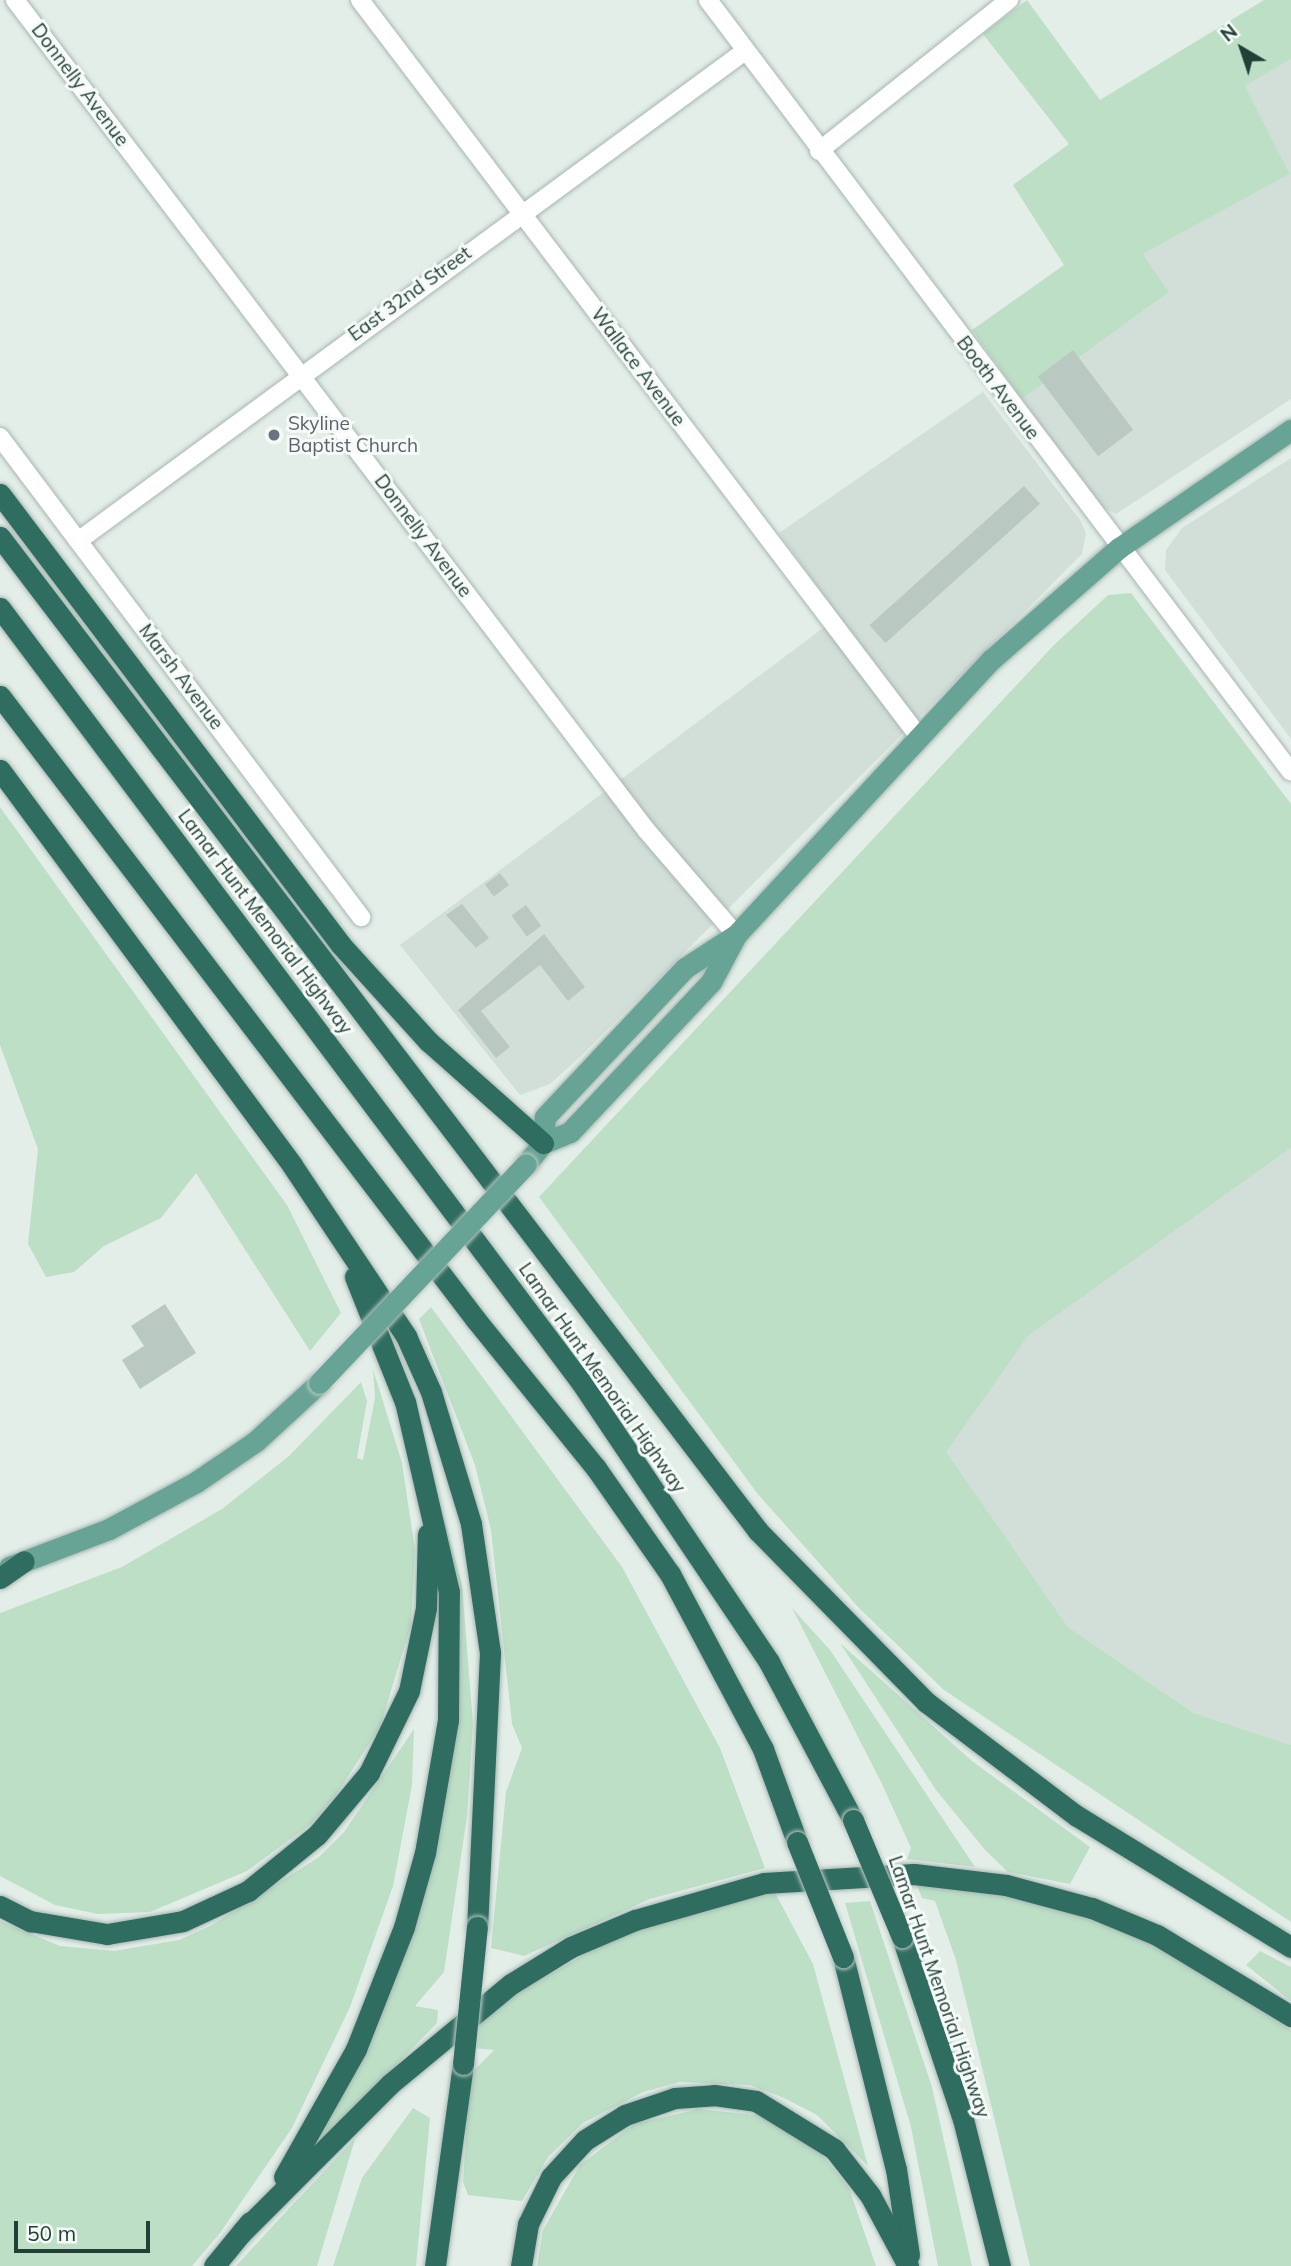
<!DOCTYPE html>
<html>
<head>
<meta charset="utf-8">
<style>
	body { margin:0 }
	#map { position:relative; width:1291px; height:2266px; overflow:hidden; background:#e4eee9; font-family:Mulish,sans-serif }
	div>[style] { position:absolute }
	.built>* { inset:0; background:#d2ded8 }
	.green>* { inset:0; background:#bcdfc6 }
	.building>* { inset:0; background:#b9c9c2; transform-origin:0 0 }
	.roads { filter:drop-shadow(0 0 2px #a6b6b0) drop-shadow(0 0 2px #a6b6b0) }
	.minor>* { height:18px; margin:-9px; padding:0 9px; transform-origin:9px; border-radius:9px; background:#fff }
	.major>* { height:21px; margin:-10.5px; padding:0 10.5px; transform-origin:10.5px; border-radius:10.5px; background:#67a495 }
	.highway>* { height:21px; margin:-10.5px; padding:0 10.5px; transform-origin:10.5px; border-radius:10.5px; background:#2e6d60 }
	.bridges { filter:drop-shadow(0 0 2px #c1cac7) drop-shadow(0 0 2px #c1cac7) }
	.major-bridge>* { height:21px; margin:-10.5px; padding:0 10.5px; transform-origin:10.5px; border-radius:10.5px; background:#67a495 }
	.highway-bridge>* { height:21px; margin:-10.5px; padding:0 10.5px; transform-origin:10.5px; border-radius:10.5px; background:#2e6d60 }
	.dots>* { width:19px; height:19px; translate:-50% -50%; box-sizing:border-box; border:4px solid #f5faf7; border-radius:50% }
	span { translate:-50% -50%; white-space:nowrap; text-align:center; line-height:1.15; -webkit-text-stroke:6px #f5faf7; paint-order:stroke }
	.street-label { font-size:19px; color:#234038 }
	.worship-label { font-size:19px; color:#5b616d }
	.left { translate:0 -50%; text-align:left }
	.north { position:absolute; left:1207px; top:14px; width:70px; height:70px; -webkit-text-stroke:5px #f5faf7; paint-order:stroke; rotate:321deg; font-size:19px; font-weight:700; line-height:28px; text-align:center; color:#234038 }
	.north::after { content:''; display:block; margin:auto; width:24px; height:32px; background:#234038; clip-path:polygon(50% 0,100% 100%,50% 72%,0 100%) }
	.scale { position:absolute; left:14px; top:2221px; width:136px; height:32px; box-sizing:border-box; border:4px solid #234038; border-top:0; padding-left:9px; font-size:21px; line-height:24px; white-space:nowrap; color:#234038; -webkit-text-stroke:5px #f5faf7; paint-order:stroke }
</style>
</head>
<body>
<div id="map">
	<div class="built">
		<div style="clip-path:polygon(1291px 59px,1291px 399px,1116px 514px,1104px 508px,1022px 399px,1169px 292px,1143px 254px,1290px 174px,1245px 86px)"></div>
		<div style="clip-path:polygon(983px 392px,1080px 520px,1086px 533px,1082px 554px,581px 1056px,550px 1084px,520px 1095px,400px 945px,839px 616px,779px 533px)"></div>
		<div style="clip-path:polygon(1291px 458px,1291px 739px,1165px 570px,1166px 550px,1182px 528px)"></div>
		<div style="clip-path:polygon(1291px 1148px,1291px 1745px,1194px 1713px,1068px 1627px,945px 1452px,1028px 1336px)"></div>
	</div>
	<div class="green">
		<div style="clip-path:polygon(1027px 0,1100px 100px,1264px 0,1291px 0,1291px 59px,1245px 86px,1290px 174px,1143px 254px,1169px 292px,1022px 399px,972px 330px,1064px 265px,1013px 185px,1069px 144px,983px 34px)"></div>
		<div style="clip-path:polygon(1131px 593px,1291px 804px,1291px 1148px,1028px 1336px,946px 1452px,1068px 1627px,1194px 1713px,1291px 1745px,1291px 1922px,944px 1690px,858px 1607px,757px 1493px,539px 1197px,1054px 645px,1108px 595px)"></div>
		<div style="clip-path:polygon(0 807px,287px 1205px,341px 1313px,310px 1351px,196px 1173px,161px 1218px,104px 1246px,74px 1272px,46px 1277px,28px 1244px,38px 1149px,0 1045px)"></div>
		<div style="clip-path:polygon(431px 1307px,622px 1567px,720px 1748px,765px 1868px,650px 1899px,524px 1956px,491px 1948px,506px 1792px,522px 1748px,512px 1724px,491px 1530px,475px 1465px,419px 1319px)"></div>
		<div style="clip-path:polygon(373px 1369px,402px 1463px,415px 1550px,411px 1625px,380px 1727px,336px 1795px,311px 1824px,247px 1871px,150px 1912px,98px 1914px,55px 1905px,0 1876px,0 1613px,122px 1567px,222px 1509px,289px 1456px,361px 1382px,367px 1401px,357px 1458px,363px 1460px,375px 1398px)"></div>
		<div style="clip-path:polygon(443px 1514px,462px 1585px,473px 1724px,467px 1816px,444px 1972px,415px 2006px,438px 2010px,437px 2023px,294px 2170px,420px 1889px,453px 1588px)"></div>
		<div style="clip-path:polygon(792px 1608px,830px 1650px,975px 1867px,907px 1859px,911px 1848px,882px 1784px)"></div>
		<div style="clip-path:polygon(840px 1643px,972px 1761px,1090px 1847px,1070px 1884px,1008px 1872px,986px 1851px,936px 1790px)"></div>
		<div style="clip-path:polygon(414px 1729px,412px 1785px,393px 1886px,350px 2007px,292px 2128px,220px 2233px,192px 2266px,0 2266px,0 1921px,60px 1946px,114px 1951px,179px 1940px,210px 1926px,319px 1857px,344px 1832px)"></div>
		<div style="clip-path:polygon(915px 1880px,1039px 1902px,1151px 1941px,1291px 2030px,1291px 2266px,1030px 2266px,956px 1960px,935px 1901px,922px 1898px)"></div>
		<div style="clip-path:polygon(773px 1889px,813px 1964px,868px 2166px,817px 2115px,784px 2098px,750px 2085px,680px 2082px,643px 2092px,583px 2123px,548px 2157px,522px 2201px,468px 2195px,463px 2182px,470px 2075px,494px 2050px,472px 2048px,473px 2031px,505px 2000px,617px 1936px)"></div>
		<div style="clip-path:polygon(870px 1901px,932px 2087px,972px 2266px,938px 2266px,911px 2127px,845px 1903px)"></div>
		<div style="clip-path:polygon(1260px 1951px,1291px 1967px,1291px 2001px,1246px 1965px)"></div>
		<div style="clip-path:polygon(413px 2108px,430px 2118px,416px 2266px,333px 2266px,362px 2178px)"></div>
		<div style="clip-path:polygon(699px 2109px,756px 2115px,813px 2144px,849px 2188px,876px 2266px,537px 2266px,543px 2230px,580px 2165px,634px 2124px)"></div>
		<div style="clip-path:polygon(355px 2139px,317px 2266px,236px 2266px,294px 2203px)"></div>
	</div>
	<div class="building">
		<div style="left:1073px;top:350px;width:100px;height:44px;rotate:53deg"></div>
		<div style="left:1024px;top:486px;width:24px;height:208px;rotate:48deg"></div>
		<div style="left:500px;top:873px;width:15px;height:19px;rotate:53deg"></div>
		<div style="clip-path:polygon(462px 904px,489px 938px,476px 948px,446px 915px)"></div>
		<div style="left:526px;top:905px;width:26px;height:18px;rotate:54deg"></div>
		<div style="clip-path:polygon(544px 934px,585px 987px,568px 1001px,540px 965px,481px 1011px,510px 1047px,496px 1058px,458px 1010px)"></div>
		<div style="clip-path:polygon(165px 1304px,196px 1353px,140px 1389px,122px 1360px,144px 1346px,131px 1326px)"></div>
	</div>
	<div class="roads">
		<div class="minor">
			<div style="left:15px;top:0;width:1044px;rotate:52.75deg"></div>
			<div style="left:647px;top:831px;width:137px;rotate:49.4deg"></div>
			<div style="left:360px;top:0;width:921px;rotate:52.81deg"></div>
			<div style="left:708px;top:0;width:967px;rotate:52.94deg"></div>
			<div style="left:819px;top:151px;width:243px;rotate:-38.5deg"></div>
			<div style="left:0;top:437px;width:601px;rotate:53.05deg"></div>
			<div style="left:78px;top:541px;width:828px;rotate:-36.3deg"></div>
		</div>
		<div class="major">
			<div style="left:543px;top:1143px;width:26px;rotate:-86deg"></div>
			<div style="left:545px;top:1117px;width:204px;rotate:-46.8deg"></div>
			<div style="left:685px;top:968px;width:59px;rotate:-33.1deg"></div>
			<div style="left:526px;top:1164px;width:27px;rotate:-51deg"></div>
			<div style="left:543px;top:1143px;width:29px;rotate:-22deg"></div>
			<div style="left:570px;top:1132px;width:206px;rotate:-46.8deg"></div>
			<div style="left:711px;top:982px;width:53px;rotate:-62deg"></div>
			<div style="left:736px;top:935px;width:376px;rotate:-47.2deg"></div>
			<div style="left:992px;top:659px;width:169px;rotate:-41.2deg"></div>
			<div style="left:1119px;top:548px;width:209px;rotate:-34.5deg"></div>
			<div style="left:9px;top:1567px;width:107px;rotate:-20.8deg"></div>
			<div style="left:109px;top:1529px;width:99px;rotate:-28.4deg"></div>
			<div style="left:196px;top:1482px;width:73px;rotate:-34.3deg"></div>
			<div style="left:256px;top:1441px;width:86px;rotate:-42.6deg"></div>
		</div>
		<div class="highway">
			<div style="left:0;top:494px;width:565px;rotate:52.91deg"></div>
			<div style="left:341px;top:945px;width:130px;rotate:47.8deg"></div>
			<div style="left:428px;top:1041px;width:154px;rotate:41.6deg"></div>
			<div style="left:0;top:537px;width:1250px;rotate:52.67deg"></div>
			<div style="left:758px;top:1531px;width:240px;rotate:45.5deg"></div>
			<div style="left:926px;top:1702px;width:189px;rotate:37.1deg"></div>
			<div style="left:1077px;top:1816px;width:251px;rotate:31.5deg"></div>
			<div style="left:0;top:608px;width:968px;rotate:53.11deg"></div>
			<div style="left:581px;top:1382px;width:337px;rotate:56.1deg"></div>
			<div style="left:769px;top:1662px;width:179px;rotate:62deg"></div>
			<div style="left:0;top:696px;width:785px;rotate:52.66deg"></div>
			<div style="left:476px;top:1320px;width:191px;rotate:51deg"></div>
			<div style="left:596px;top:1468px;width:129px;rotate:55.1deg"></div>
			<div style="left:670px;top:1574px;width:198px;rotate:62deg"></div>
			<div style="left:763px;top:1749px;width:99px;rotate:69.9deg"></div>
			<div style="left:0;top:770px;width:491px;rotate:53.5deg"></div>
			<div style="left:292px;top:1165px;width:206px;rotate:56.3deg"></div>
			<div style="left:406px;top:1336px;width:61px;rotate:65.9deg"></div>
			<div style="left:431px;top:1392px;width:138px;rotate:73.1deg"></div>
			<div style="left:471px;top:1524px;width:130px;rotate:81.6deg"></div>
			<div style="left:490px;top:1653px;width:274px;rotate:92.7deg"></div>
			<div style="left:0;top:1578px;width:29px;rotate:-35deg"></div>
			<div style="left:0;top:1906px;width:34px;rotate:27deg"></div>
			<div style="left:30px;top:1921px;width:78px;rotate:9.6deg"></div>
			<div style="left:107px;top:1934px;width:77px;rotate:-9.7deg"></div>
			<div style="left:183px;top:1921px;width:72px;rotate:-24.8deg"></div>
			<div style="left:248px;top:1891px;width:89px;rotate:-39.1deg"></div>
			<div style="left:317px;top:1835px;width:81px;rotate:-50deg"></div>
			<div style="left:369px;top:1773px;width:91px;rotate:-64deg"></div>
			<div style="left:409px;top:1691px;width:85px;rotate:-78.4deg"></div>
			<div style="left:426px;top:1608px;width:74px;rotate:-88.5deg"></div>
			<div style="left:902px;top:1937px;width:192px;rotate:71.5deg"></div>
			<div style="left:963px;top:2119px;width:152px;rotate:75.9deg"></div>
			<div style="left:843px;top:1957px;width:219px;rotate:76deg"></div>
			<div style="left:896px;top:2169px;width:87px;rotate:81.4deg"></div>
			<div style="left:284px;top:2177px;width:147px;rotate:-60.6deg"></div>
			<div style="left:356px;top:2049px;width:131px;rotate:-68.5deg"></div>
			<div style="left:404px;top:1927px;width:77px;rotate:-74.2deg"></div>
			<div style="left:425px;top:1853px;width:135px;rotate:-80.2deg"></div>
			<div style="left:448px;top:1720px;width:128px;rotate:-89.6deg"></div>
			<div style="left:449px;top:1592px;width:195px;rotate:-103deg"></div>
			<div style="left:405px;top:1402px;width:135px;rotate:-111.8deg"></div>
			<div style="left:241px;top:2233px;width:211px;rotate:-45deg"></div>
			<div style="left:390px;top:2084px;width:157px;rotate:-39.6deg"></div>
			<div style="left:511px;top:1984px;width:70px;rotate:-31.7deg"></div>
			<div style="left:571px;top:1947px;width:69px;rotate:-22.9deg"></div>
			<div style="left:635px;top:1920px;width:134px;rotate:-16deg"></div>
			<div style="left:764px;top:1883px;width:150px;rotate:-3.4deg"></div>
			<div style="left:914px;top:1874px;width:93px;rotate:6.8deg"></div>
			<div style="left:1006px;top:1885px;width:89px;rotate:15deg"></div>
			<div style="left:1092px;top:1908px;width:70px;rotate:22.6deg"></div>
			<div style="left:1157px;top:1935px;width:157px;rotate:31.2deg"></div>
			<div style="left:214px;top:2266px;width:57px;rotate:-50.7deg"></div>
			<div style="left:435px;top:2266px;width:204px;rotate:-82.1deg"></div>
			<div style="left:521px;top:2266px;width:43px;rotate:-80.5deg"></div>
			<div style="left:528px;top:2224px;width:52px;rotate:-63.9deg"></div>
			<div style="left:551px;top:2177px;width:50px;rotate:-47.4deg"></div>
			<div style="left:585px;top:2140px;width:47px;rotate:-32deg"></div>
			<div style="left:625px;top:2115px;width:53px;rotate:-18.8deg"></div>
			<div style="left:675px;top:2098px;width:39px;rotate:-4deg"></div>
			<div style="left:714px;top:2095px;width:42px;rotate:8.1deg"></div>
			<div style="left:756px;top:2101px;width:92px;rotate:31.6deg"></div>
			<div style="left:834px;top:2149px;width:58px;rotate:52deg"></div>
			<div style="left:870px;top:2195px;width:81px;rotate:61.8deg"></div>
		</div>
	</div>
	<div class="bridges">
		<div class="major-bridge">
			<div style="left:319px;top:1383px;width:301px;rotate:-46.6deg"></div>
		</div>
		<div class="highway-bridge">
			<div style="left:853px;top:1820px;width:127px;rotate:67.3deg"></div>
			<div style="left:797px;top:1842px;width:124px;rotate:68.2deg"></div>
			<div style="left:463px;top:2064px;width:138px;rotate:-84.2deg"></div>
		</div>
	</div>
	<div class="dots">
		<div style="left:274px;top:435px;background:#6b7280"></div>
	</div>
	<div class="street-label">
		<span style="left:80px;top:85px;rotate:53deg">Donnelly Avenue</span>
		<span style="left:410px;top:294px;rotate:-36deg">East 32nd Street</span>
		<span style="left:638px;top:367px;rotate:53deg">Wallace Avenue</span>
		<span style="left:998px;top:388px;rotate:53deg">Booth Avenue</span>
		<span style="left:423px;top:536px;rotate:53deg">Donnelly Avenue</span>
		<span style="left:181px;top:677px;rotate:53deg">Marsh Avenue</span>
		<span style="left:265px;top:922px;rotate:53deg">Lamar Hunt Memorial Highway</span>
		<span style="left:602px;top:1378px;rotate:55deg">Lamar Hunt Memorial Highway</span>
		<span style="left:939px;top:1987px;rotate:71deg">Lamar Hunt Memorial Highway</span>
	</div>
	<div class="worship-label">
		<span class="left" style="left:288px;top:435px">Skyline<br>Baptist Church</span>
	</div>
	<div class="north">N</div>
	<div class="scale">50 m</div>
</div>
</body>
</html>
